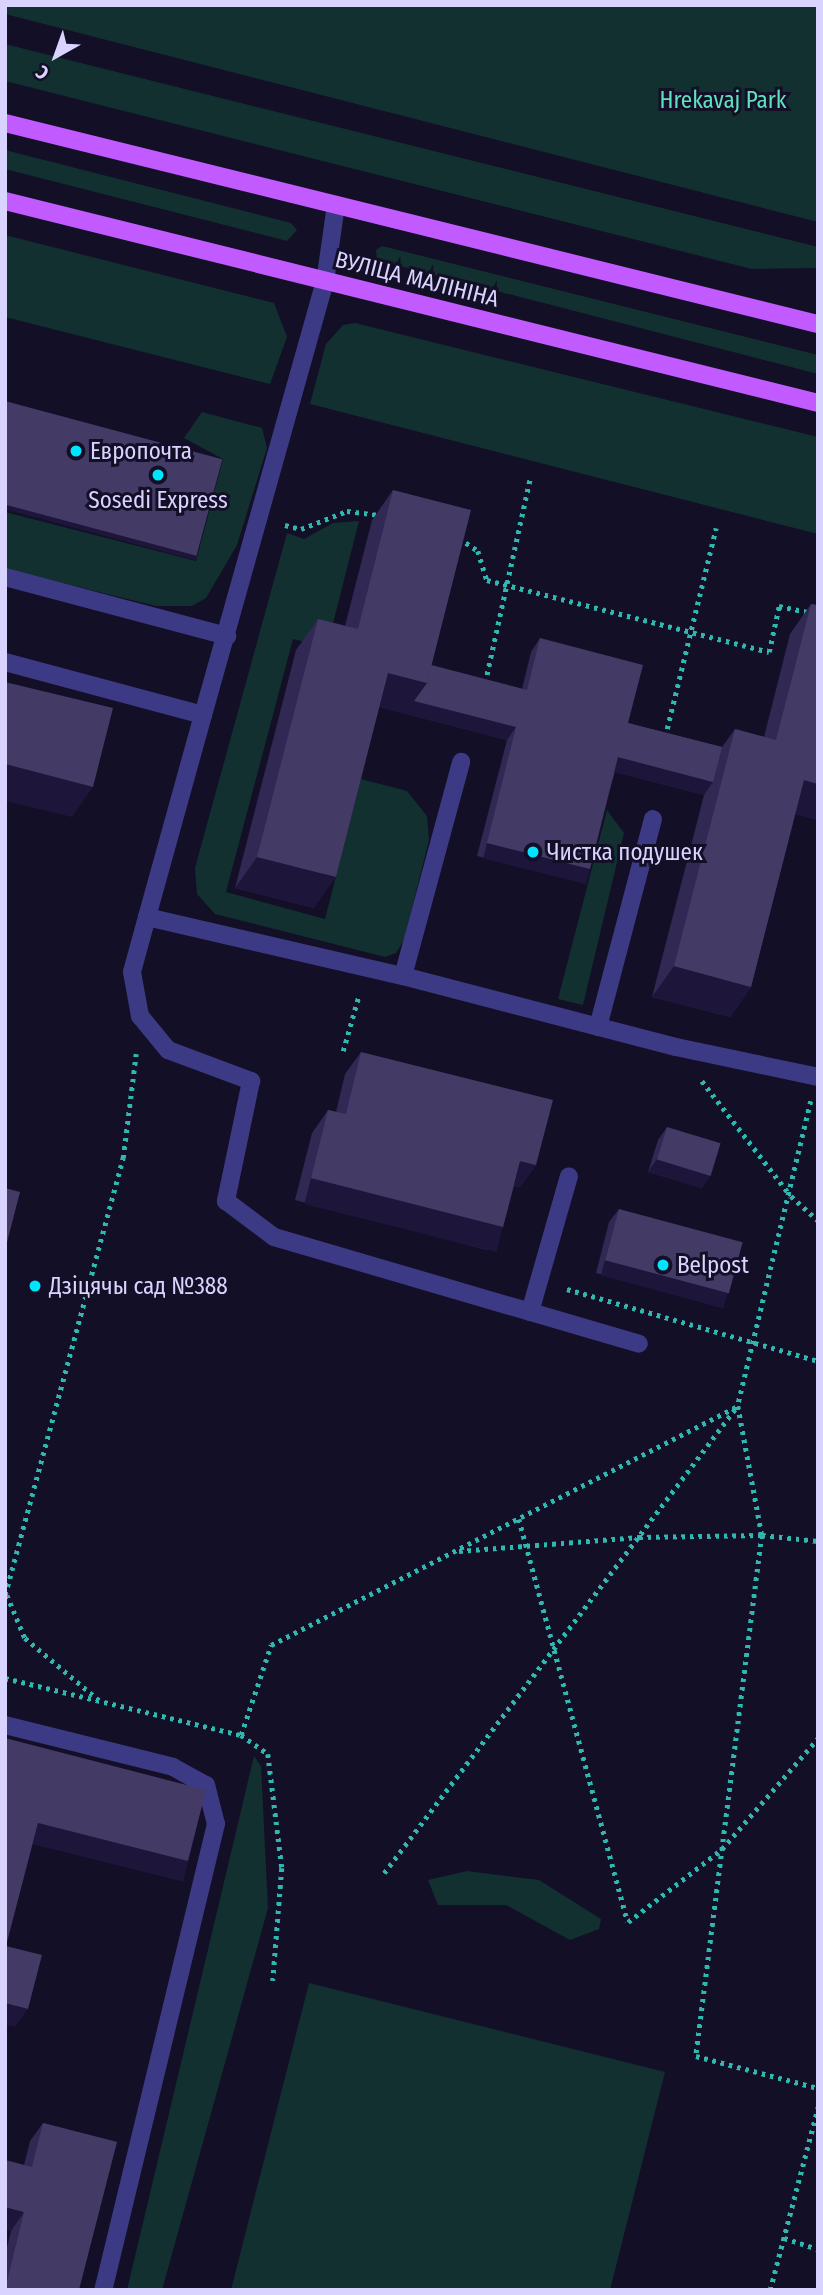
<!DOCTYPE html>
<html>
<head>
<meta charset="utf-8">
<style>
	body { margin:0 }
	#map { position:relative; width:823px; height:2295px; overflow:hidden; background:#130f26; font-family:"Fira Sans Condensed",sans-serif }
	div>[style] { position:absolute }
	.green>* { inset:0; background:#12302f }
	.path>* { height:4.5px; margin-top:-2.25px; transform-origin:0; background:repeating-linear-gradient(90deg,#2fb8b0 0 3.5px,transparent 0 8.5px) }
	.minor>* { height:18px; margin:-9px; padding:0 9px; transform-origin:9px; border-radius:9px; background:#3d3a85 }
	.major>* { height:18px; margin:-9px; padding:0 9px; transform-origin:9px; border-radius:9px; background:#c25bff }
	.wall>* { inset:0; background:#312854 }
	.shaded-wall>* { inset:0; background:#1d163a; transform-origin:0 0 }
	.building>* { inset:0; background:#433a66; transform-origin:0 0 }
	.dots>* { width:19px; height:19px; translate:-50% -50%; box-sizing:border-box; border:4px solid #130f26; border-radius:50% }
	span { translate:-50% -50%; white-space:nowrap; text-align:center; line-height:1.15; -webkit-text-stroke:6px #130f26; paint-order:stroke }
	.park-label { font-size:23px; color:#5fe0c0 }
	.street-label { font-size:23px; color:#d9d4ff }
	.poi-label { font-size:23px; color:#d9d4ff }
	.left { translate:0 -50%; text-align:left }
	.frame { position:absolute; inset:0; border:7px solid #d9d4ff; pointer-events:none }
	.north { position:absolute; left:21px; top:21px; width:70px; height:70px; -webkit-text-stroke:5px #130f26; paint-order:stroke; rotate:220deg; font-size:19px; font-weight:700; line-height:28px; text-align:center; color:#d9d4ff }
	.north::after { content:''; display:block; margin:auto; width:24px; height:32px; background:#d9d4ff; clip-path:polygon(50% 0,100% 100%,50% 72%,0 100%) }
</style>
</head>
<body>
<div id="map">
	<div class="green">
		<div style="clip-path:polygon(5px 5px,818px 5px,818px 222px,5px 14px)"></div>
		<div style="clip-path:polygon(5px 44px,818px 247px,818px 268px,752px 269px,5px 81px)"></div>
		<div style="clip-path:polygon(5px 150px,291px 223px,297px 230px,287px 241px,5px 169px)"></div>
		<div style="clip-path:polygon(5px 235px,274px 303px,287px 337px,270px 384px,5px 317px)"></div>
		<div style="clip-path:polygon(382px 246px,818px 355px,818px 374px,377px 260px,376px 250px)"></div>
		<div style="clip-path:polygon(355px 323px,818px 437px,818px 534px,310px 404px,326px 344px,343px 325px)"></div>
		<div style="clip-path:polygon(202px 412px,262px 428px,267px 448px,237px 545px,206px 598px,192px 606px,156px 606px,5px 569px,5px 512px,196px 561px,223px 459px,184px 438px)"></div>
		<div style="clip-path:polygon(359px 521px,327px 647px,293px 639px,226px 892px,325px 919px,361px 779px,407px 791px,427px 816px,429px 840px,404px 940px,396px 953px,385px 957px,215px 914px,197px 894px,195px 868px,287px 533px,304px 539px,333px 523px)"></div>
		<div style="clip-path:polygon(607px 810px,624px 833px,583px 1005px,558px 999px)"></div>
		<div style="clip-path:polygon(254px 1756px,261px 1766px,268px 1908px,162px 2290px,127px 2290px)"></div>
		<div style="clip-path:polygon(467px 1871px,539px 1880px,601px 1919px,599px 1929px,570px 1940px,506px 1905px,438px 1905px,428px 1880px)"></div>
		<div style="clip-path:polygon(309px 1983px,665px 2072px,610px 2290px,231px 2290px)"></div>
	</div>
	<div class="path">
		<div style="left:285px;top:525px;width:16px;rotate:14deg"></div>
		<div style="left:301px;top:529px;width:49px;rotate:-21.4deg"></div>
		<div style="left:347px;top:511px;width:34px;rotate:7deg"></div>
		<div style="left:459px;top:538px;width:23px;rotate:34deg"></div>
		<div style="left:478px;top:551px;width:30px;rotate:73deg"></div>
		<div style="left:487px;top:580px;width:291px;rotate:14.3deg"></div>
		<div style="left:769px;top:652px;width:47px;rotate:-77.7deg"></div>
		<div style="left:779px;top:606px;width:40px;rotate:12deg"></div>
		<div style="left:485px;top:683px;width:209px;rotate:-77.6deg"></div>
		<div style="left:665px;top:737px;width:215px;rotate:-76.3deg"></div>
		<div style="left:343px;top:1051px;width:58px;rotate:-74.1deg"></div>
		<div style="left:702px;top:1081px;width:145px;rotate:52.3deg"></div>
		<div style="left:791px;top:1196px;width:36px;rotate:42deg"></div>
		<div style="left:811px;top:1101px;width:314px;rotate:103.5deg"></div>
		<div style="left:738px;top:1406px;width:131px;rotate:79.5deg"></div>
		<div style="left:762px;top:1535px;width:525px;rotate:97.22deg"></div>
		<div style="left:696px;top:2056px;width:126px;rotate:14.7deg"></div>
		<div style="left:567px;top:1289px;width:261px;rotate:16deg"></div>
		<div style="left:519px;top:1519px;width:417px;rotate:74.9deg"></div>
		<div style="left:628px;top:1922px;width:119px;rotate:-37.8deg"></div>
		<div style="left:722px;top:1849px;width:147px;rotate:-49.1deg"></div>
		<div style="left:459px;top:1551px;width:181px;rotate:-4.4deg"></div>
		<div style="left:639px;top:1537px;width:123px;rotate:-0.9deg"></div>
		<div style="left:762px;top:1535px;width:56px;rotate:6.1deg"></div>
		<div style="left:5px;top:1595px;width:453px;rotate:-74.9deg"></div>
		<div style="left:123px;top:1158px;width:105px;rotate:-82.9deg"></div>
		<div style="left:7px;top:1595px;width:47px;rotate:67.3deg"></div>
		<div style="left:25px;top:1638px;width:97px;rotate:40deg"></div>
		<div style="left:5px;top:1678px;width:243px;rotate:13.6deg"></div>
		<div style="left:241px;top:1735px;width:33px;rotate:35deg"></div>
		<div style="left:268px;top:1754px;width:115px;rotate:83deg"></div>
		<div style="left:282px;top:1868px;width:113px;rotate:94.6deg"></div>
		<div style="left:241px;top:1735px;width:95px;rotate:-71.6deg"></div>
		<div style="left:271px;top:1645px;width:525px;rotate:-27.1deg"></div>
		<div style="left:384px;top:1873px;width:582px;rotate:-52.89deg"></div>
		<div style="left:784px;top:2238px;width:36px;rotate:18deg"></div>
		<div style="left:770px;top:2290px;width:189px;rotate:-75.3deg"></div>
	</div>
	<div class="minor">
		<div style="left:5px;top:577px;width:230px;rotate:14.9deg"></div>
		<div style="left:5px;top:662px;width:205px;rotate:15deg"></div>
		<div style="left:203px;top:715px;width:450px;rotate:-74.3deg"></div>
		<div style="left:325px;top:282px;width:78px;rotate:-81.9deg"></div>
		<div style="left:203px;top:715px;width:210px;rotate:105.5deg"></div>
		<div style="left:147px;top:917px;width:263px;rotate:13deg"></div>
		<div style="left:403px;top:976px;width:282px;rotate:14.6deg"></div>
		<div style="left:676px;top:1047px;width:145px;rotate:11.9deg"></div>
		<div style="left:147px;top:917px;width:57px;rotate:105.3deg"></div>
		<div style="left:132px;top:972px;width:45px;rotate:79.7deg"></div>
		<div style="left:140px;top:1016px;width:44px;rotate:50.5deg"></div>
		<div style="left:168px;top:1050px;width:89px;rotate:20.5deg"></div>
		<div style="left:251px;top:1081px;width:123px;rotate:101.8deg"></div>
		<div style="left:226px;top:1201px;width:60px;rotate:36.9deg"></div>
		<div style="left:274px;top:1237px;width:380px;rotate:16.3deg"></div>
		<div style="left:403px;top:976px;width:222px;rotate:-74.8deg"></div>
		<div style="left:598px;top:1027px;width:215px;rotate:-75.2deg"></div>
		<div style="left:530px;top:1312px;width:141px;rotate:-74deg"></div>
		<div style="left:5px;top:1725px;width:173px;rotate:14deg"></div>
		<div style="left:173px;top:1767px;width:38px;rotate:29deg"></div>
		<div style="left:206px;top:1785px;width:40px;rotate:75.6deg"></div>
		<div style="left:216px;top:1824px;width:480px;rotate:103.6deg"></div>
	</div>
	<div class="major">
		<div style="left:5px;top:123px;width:837px;rotate:13.89deg"></div>
		<div style="left:5px;top:201px;width:838px;rotate:13.95deg"></div>
	</div>
	<div class="wall">
		<div style="clip-path:polygon(393px 490px,431px 665px,522px 689px,531px 652px,540px 638px,628px 723px,722px 747px,735px 729px,764px 737px,790px 634px,811px 604px,818px 820px,795px 814px,751px 987px,730px 1017px,652px 997px,704px 795px,615px 772px,581px 882px,477px 856px,507px 740px,379px 707px,314px 908px,235px 888px,296px 650px,318px 619px,345px 626px,372px 520px)"></div>
		<div style="clip-path:polygon(361px 1052px,536px 1165px,520px 1187px,514px 1186px,503px 1227px,487px 1250px,295px 1200px,312px 1133px,328px 1110px,336px 1112px,345px 1074px)"></div>
		<div style="clip-path:polygon(667px 1127px,702px 1188px,648px 1172px,658px 1140px)"></div>
		<div style="clip-path:polygon(619px 1209px,728px 1293px,719px 1307px,596px 1273px,609px 1222px)"></div>
		<div style="clip-path:polygon(43px 2123px,117px 2142px,5px 2290px,5px 2255px,11px 2231px,5px 2229px,5px 2160px,24px 2165px,30px 2141px)"></div>
	</div>
	<div class="shaded-wall">
		<div style="left:5px;top:501px;width:200px;height:8px;rotate:15deg"></div>
		<div style="clip-path:polygon(388px 673px,427px 683px,516px 727px,507px 740px,366px 704px)"></div>
		<div style="clip-path:polygon(618px 757px,713px 782px,704px 795px,609px 771px)"></div>
		<div style="clip-path:polygon(5px 764px,93px 787px,72px 817px,5px 801px)"></div>
		<div style="clip-path:polygon(804px 780px,818px 784px,818px 820px,783px 811px)"></div>
		<div style="left:487px;top:843px;width:106px;height:16px;rotate:14deg"></div>
		<div style="clip-path:polygon(257px 857px,336px 877px,314px 908px,235px 888px)"></div>
		<div style="clip-path:polygon(674px 966px,751px 987px,730px 1017px,652px 997px)"></div>
		<div style="clip-path:polygon(657px 1159px,711px 1175px,702px 1188px,648px 1172px)"></div>
		<div style="clip-path:polygon(520px 1161px,536px 1165px,520px 1187px,504px 1183px)"></div>
		<div style="left:311px;top:1178px;width:198px;height:27px;rotate:14deg"></div>
		<div style="left:605px;top:1260px;width:127px;height:16px;rotate:15deg"></div>
		<div style="left:38px;top:1823px;width:155px;height:22px;rotate:14deg"></div>
		<div style="clip-path:polygon(5px 2003px,28px 2009px,15px 2027px,5px 2025px)"></div>
		<div style="clip-path:polygon(5px 2207px,24px 2212px,11px 2231px,5px 2229px)"></div>
	</div>
	<div class="building">
		<div style="left:5px;top:401px;width:225px;height:100px;rotate:15deg"></div>
		<div style="clip-path:polygon(393px 490px,471px 510px,427px 683px,388px 673px,336px 877px,257px 857px,318px 619px,358px 629px)"></div>
		<div style="clip-path:polygon(811px 604px,818px 605px,818px 784px,804px 780px,751px 987px,674px 966px,735px 729px,776px 740px)"></div>
		<div style="clip-path:polygon(540px 638px,643px 665px,628px 723px,722px 747px,713px 782px,618px 757px,590px 869px,487px 843px,516px 727px,414px 701px,427px 683px,431px 665px,527px 690px)"></div>
		<div style="clip-path:polygon(5px 682px,113px 708px,93px 787px,5px 764px)"></div>
		<div style="clip-path:polygon(361px 1052px,553px 1100px,536px 1165px,520px 1161px,503px 1227px,311px 1178px,328px 1110px,346px 1114px)"></div>
		<div style="left:667px;top:1127px;width:56px;height:34px;rotate:17deg"></div>
		<div style="clip-path:polygon(5px 1188px,20px 1192px,6px 1246px,5px 1246px)"></div>
		<div style="left:619px;top:1209px;width:128px;height:53px;rotate:15deg"></div>
		<div style="clip-path:polygon(5px 1738px,206px 1790px,188px 1861px,38px 1823px,6px 1946px,42px 1955px,28px 2009px,5px 2003px)"></div>
		<div style="clip-path:polygon(43px 2123px,117px 2142px,79px 2290px,5px 2290px,24px 2212px,5px 2207px,5px 2160px,32px 2167px)"></div>
	</div>
	<div class="dots">
		<div style="left:76px;top:451px;background:#00e5ff"></div>
		<div style="left:158px;top:475px;background:#00e5ff"></div>
		<div style="left:533px;top:852px;background:#00e5ff"></div>
		<div style="left:663px;top:1265px;background:#00e5ff"></div>
		<div style="left:35px;top:1286px;background:#00e5ff"></div>
	</div>
	<div class="park-label">
		<span style="left:723px;top:100px">Hrekavaj Park</span>
	</div>
	<div class="street-label">
		<span style="left:417px;top:279px;rotate:14deg">ВУЛІЦА МАЛІНІНА</span>
	</div>
	<div class="poi-label">
		<span class="left" style="left:90px;top:451px">Европочта</span>
		<span style="left:158px;top:500px">Sosedi Express</span>
		<span class="left" style="left:547px;top:852px">Чистка подушек</span>
		<span class="left" style="left:677px;top:1265px">Belpost</span>
		<span class="left" style="left:49px;top:1286px">Дзіцячы сад №388</span>
	</div>
	<div class="frame"></div>
	<div class="north">С</div>
</div>
</body>
</html>
